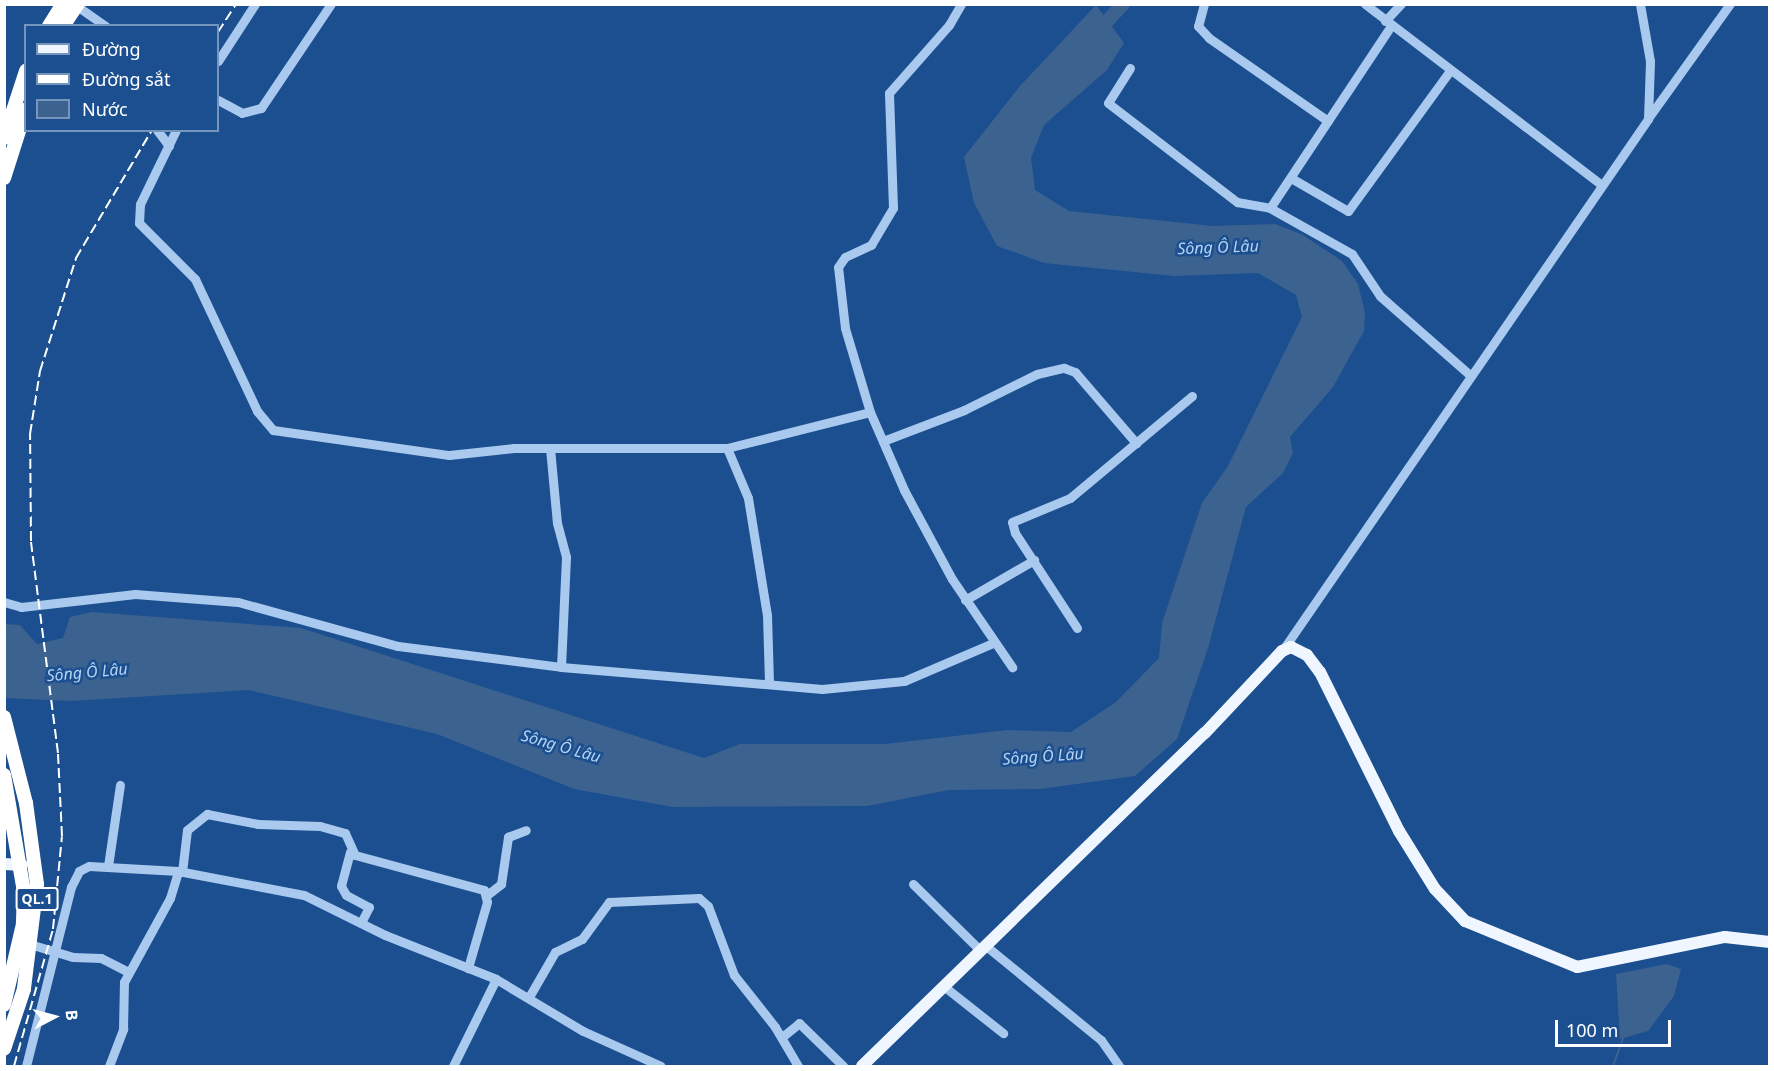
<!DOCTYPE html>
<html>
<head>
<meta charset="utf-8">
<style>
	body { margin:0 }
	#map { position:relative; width:1774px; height:1071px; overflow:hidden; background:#1b4f8f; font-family:"Noto Sans",sans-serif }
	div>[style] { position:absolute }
	.water>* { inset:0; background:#3c6290 }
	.stream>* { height:2px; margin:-1px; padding:0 1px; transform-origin:1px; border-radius:1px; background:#3c6290 }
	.river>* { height:14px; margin:-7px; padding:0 7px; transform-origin:7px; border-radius:7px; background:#3c6290 }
	.minor>* { height:9px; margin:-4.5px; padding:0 4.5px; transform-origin:4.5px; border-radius:4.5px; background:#a9c9ee }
	.major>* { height:12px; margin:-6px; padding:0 6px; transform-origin:6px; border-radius:6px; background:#f0f6ff }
	.highway>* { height:14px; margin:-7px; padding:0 7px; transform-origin:7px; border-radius:7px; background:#fff }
	.rail>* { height:2px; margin-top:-1px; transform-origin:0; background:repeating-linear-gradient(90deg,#fff 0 10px,transparent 0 14.5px) }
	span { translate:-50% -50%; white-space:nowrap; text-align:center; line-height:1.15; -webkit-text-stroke:5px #1b4f8f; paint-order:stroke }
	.shield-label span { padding:2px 4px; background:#1b4f8f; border:2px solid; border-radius:4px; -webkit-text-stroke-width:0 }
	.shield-label { font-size:14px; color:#fff; font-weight:700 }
	.water-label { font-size:16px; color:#b5d3f5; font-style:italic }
	.frame { position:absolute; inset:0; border:6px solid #fff; pointer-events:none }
	.legend { position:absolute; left:24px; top:24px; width:195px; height:108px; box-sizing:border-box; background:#1b4f8f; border:2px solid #7695bc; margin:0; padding:8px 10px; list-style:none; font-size:18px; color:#fff }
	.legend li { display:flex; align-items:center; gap:12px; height:30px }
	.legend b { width:30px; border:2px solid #7695bc }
	.north { position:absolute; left:24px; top:987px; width:60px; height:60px; -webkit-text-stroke:4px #1b4f8f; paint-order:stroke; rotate:84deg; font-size:16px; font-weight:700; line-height:24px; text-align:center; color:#fff }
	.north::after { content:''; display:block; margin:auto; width:21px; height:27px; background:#fff; clip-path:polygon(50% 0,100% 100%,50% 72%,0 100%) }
	.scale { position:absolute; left:1555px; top:1020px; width:116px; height:27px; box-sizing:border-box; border:3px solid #fff; border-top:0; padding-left:8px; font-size:18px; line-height:21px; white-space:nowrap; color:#fff; -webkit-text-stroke:4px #1b4f8f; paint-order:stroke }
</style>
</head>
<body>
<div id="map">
	<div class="water">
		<div style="clip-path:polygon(1096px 5px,1124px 43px,1107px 70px,1044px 125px,1031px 158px,1035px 190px,1069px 211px,1213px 226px,1275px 224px,1303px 235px,1342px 261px,1358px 284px,1365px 313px,1364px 331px,1333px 387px,1290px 437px,1293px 453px,1283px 473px,1246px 507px,1208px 648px,1177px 739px,1135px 776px,1040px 789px,949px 790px,867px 806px,673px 807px,574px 789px,437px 734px,249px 690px,71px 701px,5px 698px,5px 624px,20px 625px,37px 644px,63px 638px,70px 617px,92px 612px,301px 628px,704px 758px,740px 744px,885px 744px,1007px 730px,1071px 732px,1116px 702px,1159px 658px,1162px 623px,1202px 503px,1228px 466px,1302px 317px,1296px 295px,1258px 273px,1174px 276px,1044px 263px,997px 246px,974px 203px,964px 157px,1020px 86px)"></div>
		<div style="clip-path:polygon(1667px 964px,1681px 969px,1674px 996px,1648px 1031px,1620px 1039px,1616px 974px)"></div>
	</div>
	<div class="stream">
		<div style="left:1613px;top:1066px;width:29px;rotate:-70deg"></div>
	</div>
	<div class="river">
		<div style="left:1097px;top:32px;width:38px;rotate:-47deg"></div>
	</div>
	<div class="minor">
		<div style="left:74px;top:4px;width:39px;rotate:35deg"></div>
		<div style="left:1204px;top:4px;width:23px;rotate:105deg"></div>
		<div style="left:1198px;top:26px;width:16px;rotate:47deg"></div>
		<div style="left:1209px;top:38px;width:145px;rotate:34.9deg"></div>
		<div style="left:1365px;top:4px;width:298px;rotate:37.4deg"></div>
		<div style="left:1385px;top:21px;width:23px;rotate:-47deg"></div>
		<div style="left:218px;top:61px;width:68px;rotate:-57deg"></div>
		<div style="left:1130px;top:68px;width:41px;rotate:122.2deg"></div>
		<div style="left:1108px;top:103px;width:163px;rotate:37.5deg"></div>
		<div style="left:1237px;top:202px;width:34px;rotate:10deg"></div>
		<div style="left:1270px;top:208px;width:219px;rotate:-56.4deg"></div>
		<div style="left:218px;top:100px;width:27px;rotate:28deg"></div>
		<div style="left:242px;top:113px;width:20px;rotate:-15deg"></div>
		<div style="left:261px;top:108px;width:125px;rotate:-56.1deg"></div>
		<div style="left:1649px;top:117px;width:139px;rotate:-54.4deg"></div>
		<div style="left:157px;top:130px;width:20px;rotate:53deg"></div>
		<div style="left:176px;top:130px;width:82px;rotate:115.9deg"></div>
		<div style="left:140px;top:204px;width:19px;rotate:93deg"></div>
		<div style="left:139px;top:223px;width:79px;rotate:45deg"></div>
		<div style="left:195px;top:279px;width:146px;rotate:64.8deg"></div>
		<div style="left:257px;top:411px;width:25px;rotate:50deg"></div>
		<div style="left:273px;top:430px;width:178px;rotate:8.1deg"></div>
		<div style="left:449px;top:455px;width:65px;rotate:-6.1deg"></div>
		<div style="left:514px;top:448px;width:213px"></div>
		<div style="left:727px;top:448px;width:147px;rotate:-14.1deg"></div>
		<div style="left:870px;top:412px;width:88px;rotate:-106.6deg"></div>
		<div style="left:845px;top:328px;width:61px;rotate:-96.5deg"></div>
		<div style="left:838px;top:267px;width:12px;rotate:-55deg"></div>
		<div style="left:845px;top:257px;width:29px;rotate:-25deg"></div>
		<div style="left:871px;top:245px;width:43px;rotate:-59.3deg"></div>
		<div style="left:893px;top:208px;width:115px;rotate:-92deg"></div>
		<div style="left:889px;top:93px;width:91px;rotate:-48.6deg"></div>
		<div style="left:949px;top:25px;width:24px;rotate:-60deg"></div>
		<div style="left:1291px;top:178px;width:66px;rotate:30.1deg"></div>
		<div style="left:1348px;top:211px;width:172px;rotate:-54deg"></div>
		<div style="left:1270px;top:208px;width:94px;rotate:29.3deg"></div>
		<div style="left:1352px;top:254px;width:50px;rotate:56.3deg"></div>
		<div style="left:1380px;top:296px;width:121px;rotate:41.3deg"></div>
		<div style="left:870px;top:412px;width:85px;rotate:66.4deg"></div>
		<div style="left:904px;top:490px;width:101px;rotate:61.7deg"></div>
		<div style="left:952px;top:579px;width:107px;rotate:55.7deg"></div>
		<div style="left:883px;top:441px;width:87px;rotate:-20.9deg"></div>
		<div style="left:964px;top:410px;width:81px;rotate:-26.3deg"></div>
		<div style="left:1037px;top:374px;width:28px;rotate:-13deg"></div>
		<div style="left:1064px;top:368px;width:12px;rotate:20deg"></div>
		<div style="left:1075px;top:372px;width:94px;rotate:49.3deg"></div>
		<div style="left:550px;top:448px;width:75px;rotate:84.7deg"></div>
		<div style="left:557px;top:523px;width:35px;rotate:75deg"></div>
		<div style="left:566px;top:557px;width:110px;rotate:92.6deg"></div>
		<div style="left:727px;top:448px;width:54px;rotate:67.2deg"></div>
		<div style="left:748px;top:498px;width:119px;rotate:80.8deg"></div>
		<div style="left:767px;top:615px;width:68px;rotate:88.3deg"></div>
		<div style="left:965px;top:600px;width:80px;rotate:-30.1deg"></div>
		<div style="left:4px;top:602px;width:18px;rotate:16deg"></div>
		<div style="left:21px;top:607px;width:115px;rotate:-6.5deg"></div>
		<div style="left:135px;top:594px;width:103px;rotate:4.4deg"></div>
		<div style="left:238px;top:602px;width:166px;rotate:15.4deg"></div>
		<div style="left:398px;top:646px;width:164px;rotate:7.3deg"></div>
		<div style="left:561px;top:667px;width:262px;rotate:4.8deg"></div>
		<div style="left:822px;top:689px;width:82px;rotate:-5.6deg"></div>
		<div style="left:904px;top:681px;width:97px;rotate:-23.1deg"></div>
		<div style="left:1077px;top:628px;width:113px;rotate:-123.1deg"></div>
		<div style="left:1015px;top:533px;width:11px;rotate:-105deg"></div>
		<div style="left:1012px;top:522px;width:63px;rotate:-22.5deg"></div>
		<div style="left:1070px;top:498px;width:159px;rotate:-39.9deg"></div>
		<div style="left:1282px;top:651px;width:646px;rotate:-55.47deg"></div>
		<div style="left:1648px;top:119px;width:58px;rotate:-88deg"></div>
		<div style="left:1650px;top:61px;width:58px;rotate:-100deg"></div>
		<div style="left:350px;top:852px;width:35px;rotate:105deg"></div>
		<div style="left:341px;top:886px;width:10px;rotate:61deg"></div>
		<div style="left:346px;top:895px;width:26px;rotate:28deg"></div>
		<div style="left:369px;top:907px;width:18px;rotate:117deg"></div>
		<div style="left:108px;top:866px;width:82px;rotate:-81.6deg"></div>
		<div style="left:182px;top:872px;width:42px;rotate:-83.2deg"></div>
		<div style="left:187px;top:830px;width:26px;rotate:-39deg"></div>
		<div style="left:207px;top:814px;width:52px;rotate:11.1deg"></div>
		<div style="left:258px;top:824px;width:62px;rotate:1.8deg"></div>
		<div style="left:320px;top:826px;width:26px;rotate:16deg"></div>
		<div style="left:345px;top:833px;width:24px;rotate:66deg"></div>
		<div style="left:355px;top:855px;width:134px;rotate:15.2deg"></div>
		<div style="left:484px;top:890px;width:12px;rotate:76deg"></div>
		<div style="left:487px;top:902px;width:69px;rotate:106.1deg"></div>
		<div style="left:913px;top:884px;width:95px;rotate:44.6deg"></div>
		<div style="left:487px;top:895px;width:18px;rotate:-38deg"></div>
		<div style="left:501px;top:884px;width:48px;rotate:-81.5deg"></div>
		<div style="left:508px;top:837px;width:19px;rotate:-21deg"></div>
		<div style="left:33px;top:945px;width:42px;rotate:16.7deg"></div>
		<div style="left:73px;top:957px;width:28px;rotate:2deg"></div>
		<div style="left:101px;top:958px;width:30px;rotate:27deg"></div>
		<div style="left:986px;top:946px;width:149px;rotate:39.3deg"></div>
		<div style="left:1101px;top:1040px;width:32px;rotate:55deg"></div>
		<div style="left:946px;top:988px;width:73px;rotate:38.3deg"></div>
		<div style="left:529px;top:997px;width:52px;rotate:-60deg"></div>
		<div style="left:555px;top:952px;width:30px;rotate:-26deg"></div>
		<div style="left:582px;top:939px;width:46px;rotate:-53.9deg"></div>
		<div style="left:609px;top:902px;width:90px;rotate:-2.5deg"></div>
		<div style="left:699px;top:898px;width:12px;rotate:42deg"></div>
		<div style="left:708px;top:906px;width:74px;rotate:69.4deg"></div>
		<div style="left:734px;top:975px;width:66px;rotate:51.7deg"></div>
		<div style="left:775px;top:1027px;width:45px;rotate:59.5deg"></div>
		<div style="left:782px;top:1037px;width:22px;rotate:-39deg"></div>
		<div style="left:799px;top:1023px;width:62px;rotate:44.3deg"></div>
		<div style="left:26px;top:1066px;width:185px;rotate:-75.9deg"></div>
		<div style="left:71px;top:887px;width:18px;rotate:-63deg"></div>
		<div style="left:79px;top:871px;width:11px;rotate:-27deg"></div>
		<div style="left:89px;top:866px;width:89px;rotate:3.2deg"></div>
		<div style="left:178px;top:871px;width:128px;rotate:10.8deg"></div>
		<div style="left:304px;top:895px;width:90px;rotate:26.3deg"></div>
		<div style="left:385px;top:935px;width:119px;rotate:21.6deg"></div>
		<div style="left:496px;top:979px;width:101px;rotate:30.9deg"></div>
		<div style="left:583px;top:1031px;width:85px;rotate:24.2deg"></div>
		<div style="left:109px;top:1066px;width:40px;rotate:-69deg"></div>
		<div style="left:123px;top:1029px;width:47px;rotate:-88.8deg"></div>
		<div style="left:124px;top:982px;width:96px;rotate:-61.3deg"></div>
		<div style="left:170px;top:898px;width:28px;rotate:-73deg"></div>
		<div style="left:453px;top:1066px;width:97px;rotate:-63.7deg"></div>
	</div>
	<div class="major">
		<div style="left:4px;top:864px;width:18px;rotate:3deg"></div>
		<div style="left:862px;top:1066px;width:478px;rotate:-44.2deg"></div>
		<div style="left:1205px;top:733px;width:112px;rotate:-46.8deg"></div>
		<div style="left:1282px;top:651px;width:10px;rotate:-24deg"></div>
		<div style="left:1291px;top:647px;width:18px;rotate:27deg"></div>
		<div style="left:1307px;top:655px;width:21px;rotate:53deg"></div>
		<div style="left:1320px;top:672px;width:178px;rotate:63.6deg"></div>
		<div style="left:1399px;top:831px;width:68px;rotate:58.2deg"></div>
		<div style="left:1435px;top:889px;width:44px;rotate:46.8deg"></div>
		<div style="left:1465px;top:921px;width:121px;rotate:22.3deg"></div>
		<div style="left:1577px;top:967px;width:151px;rotate:-11.5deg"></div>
		<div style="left:1725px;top:937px;width:45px;rotate:6.3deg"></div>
	</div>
	<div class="highway">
		<div style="left:49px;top:26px;width:26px;rotate:-58deg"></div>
		<div style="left:63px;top:26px;width:27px;rotate:-56deg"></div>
		<div style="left:4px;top:138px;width:71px;rotate:-71.8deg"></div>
		<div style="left:4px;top:178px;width:72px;rotate:-72.3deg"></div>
		<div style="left:4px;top:717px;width:89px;rotate:75.7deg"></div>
		<div style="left:26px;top:803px;width:82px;rotate:82.3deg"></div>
		<div style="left:37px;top:884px;width:106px;rotate:97.1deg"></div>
		<div style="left:24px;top:989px;width:63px;rotate:108.4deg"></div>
		<div style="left:4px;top:775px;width:119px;rotate:80.3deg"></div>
		<div style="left:24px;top:892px;width:32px;rotate:92deg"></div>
		<div style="left:23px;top:924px;width:83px;rotate:103.2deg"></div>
	</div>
	<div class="rail">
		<div style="left:218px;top:32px;width:33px;rotate:-57deg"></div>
		<div style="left:14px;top:1066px;width:142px;rotate:-74.1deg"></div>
		<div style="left:53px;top:929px;width:93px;rotate:-84.5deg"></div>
		<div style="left:62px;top:836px;width:83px;rotate:-92.8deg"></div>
		<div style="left:58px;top:753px;width:214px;rotate:-97.3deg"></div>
		<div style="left:31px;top:541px;width:107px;rotate:-90.5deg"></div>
		<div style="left:30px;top:434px;width:64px;rotate:-81deg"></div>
		<div style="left:40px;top:371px;width:119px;rotate:-72.3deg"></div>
		<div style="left:76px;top:258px;width:149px;rotate:-59.3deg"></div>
	</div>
	<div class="shield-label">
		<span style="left:37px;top:899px">QL.1</span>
	</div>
	<div class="water-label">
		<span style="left:1218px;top:247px;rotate:-2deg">Sông Ô Lâu</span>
		<span style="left:87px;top:672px;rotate:-5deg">Sông Ô Lâu</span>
		<span style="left:561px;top:746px;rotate:16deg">Sông Ô Lâu</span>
		<span style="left:1043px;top:756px;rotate:-4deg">Sông Ô Lâu</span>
	</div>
	<div class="frame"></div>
	<ul class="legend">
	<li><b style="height:8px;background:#f0f6ff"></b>Đường</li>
	<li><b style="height:8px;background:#fff"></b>Đường sắt</li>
	<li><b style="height:16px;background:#3c6290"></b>Nước</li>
	</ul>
	<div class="north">B</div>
	<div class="scale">100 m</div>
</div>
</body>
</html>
